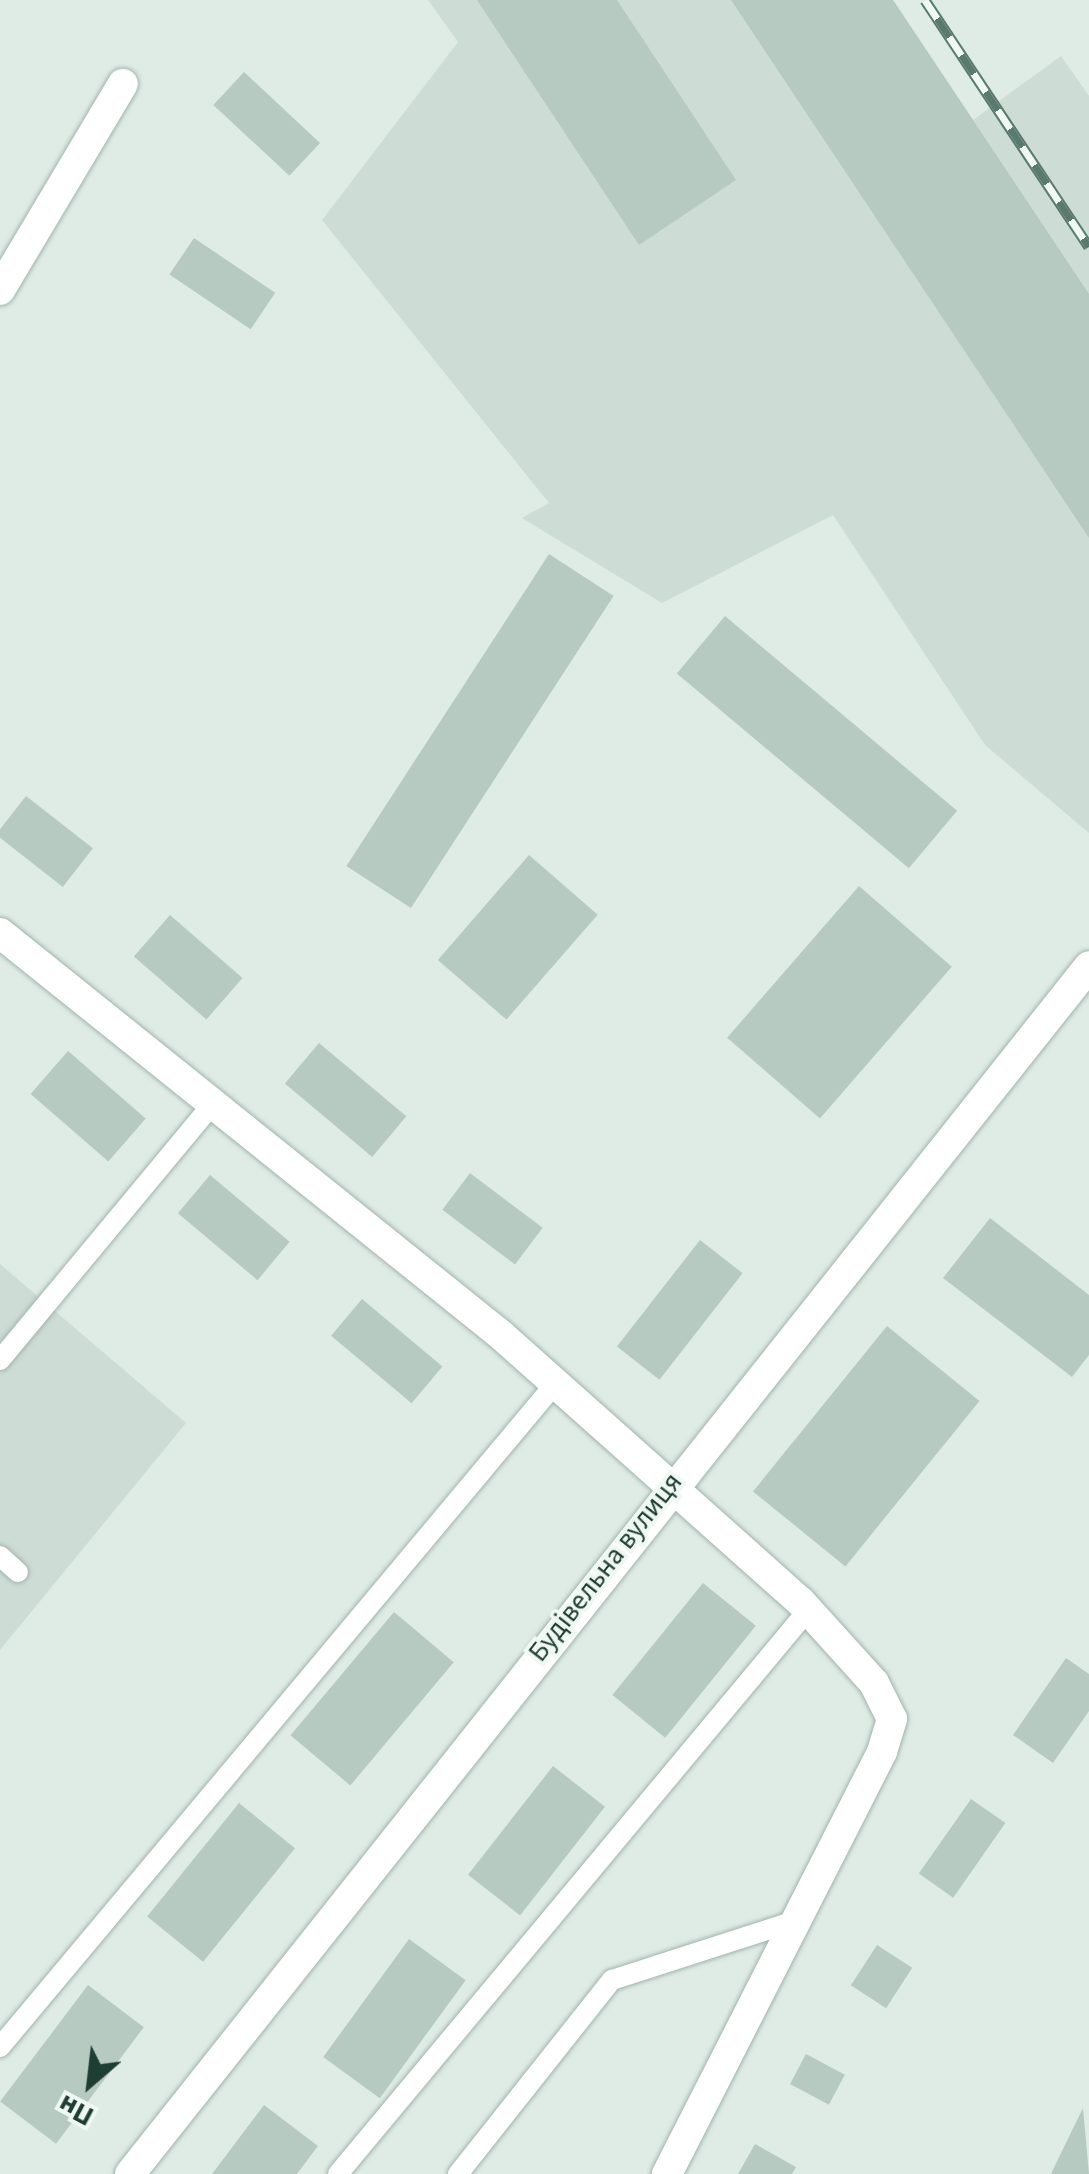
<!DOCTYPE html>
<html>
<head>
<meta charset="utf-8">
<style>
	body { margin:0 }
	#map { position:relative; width:1089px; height:2174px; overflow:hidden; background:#dfece6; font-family:"Source Sans 3",sans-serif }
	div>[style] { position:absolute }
	.built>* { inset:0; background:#cddcd5 }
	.building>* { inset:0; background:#b7cac1; transform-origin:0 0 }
	.roads { filter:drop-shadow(0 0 2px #a1b4ad) drop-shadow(0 0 2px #a1b4ad) }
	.lane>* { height:20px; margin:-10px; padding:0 10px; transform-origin:10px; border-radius:10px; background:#fff }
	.street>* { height:30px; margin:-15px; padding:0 15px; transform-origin:15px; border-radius:15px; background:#fff }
	.secondary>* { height:30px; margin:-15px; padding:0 15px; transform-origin:15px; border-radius:15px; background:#fff }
	.rail>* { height:11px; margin-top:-5.5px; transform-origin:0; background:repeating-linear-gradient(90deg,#f0f8f4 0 22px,#587a6f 0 44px); box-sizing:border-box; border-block:2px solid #587a6f }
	span { translate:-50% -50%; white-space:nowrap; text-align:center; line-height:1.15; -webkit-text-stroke:8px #f0f8f4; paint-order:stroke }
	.street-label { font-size:28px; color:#1e3e34 }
	.north { position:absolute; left:40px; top:2034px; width:100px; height:100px; -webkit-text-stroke:8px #f0f8f4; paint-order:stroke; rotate:208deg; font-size:28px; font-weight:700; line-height:40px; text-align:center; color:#1e3e34 }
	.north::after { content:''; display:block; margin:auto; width:35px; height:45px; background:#1e3e34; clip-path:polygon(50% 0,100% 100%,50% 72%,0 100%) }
</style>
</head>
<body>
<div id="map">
	<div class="built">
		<div style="clip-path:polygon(428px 0,893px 0,973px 120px,1061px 56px,1089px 96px,1089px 833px,985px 745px,833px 515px,662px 603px,522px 518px,549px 503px,322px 220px,458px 42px)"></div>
		<div style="clip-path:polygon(0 1264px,186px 1423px,0 1650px)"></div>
	</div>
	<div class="building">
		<div style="clip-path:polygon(477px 0,617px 0,736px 180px,639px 245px)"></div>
		<div style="clip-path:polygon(731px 0,893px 0,1089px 294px,1089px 538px)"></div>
		<div style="left:244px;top:72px;width:104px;height:45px;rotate:43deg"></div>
		<div style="left:194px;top:238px;width:98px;height:44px;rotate:34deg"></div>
		<div style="left:549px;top:554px;width:77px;height:372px;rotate:33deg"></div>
		<div style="left:725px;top:616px;width:303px;height:75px;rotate:40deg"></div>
		<div style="left:26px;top:796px;width:85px;height:49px;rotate:38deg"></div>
		<div style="left:529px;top:855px;width:91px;height:139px;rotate:41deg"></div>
		<div style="left:859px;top:886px;width:123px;height:201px;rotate:41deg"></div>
		<div style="left:170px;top:915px;width:96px;height:55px;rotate:41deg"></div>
		<div style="left:319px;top:1043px;width:114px;height:53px;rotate:40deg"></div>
		<div style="left:68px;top:1051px;width:103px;height:57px;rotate:41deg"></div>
		<div style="left:470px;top:1173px;width:91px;height:46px;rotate:37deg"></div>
		<div style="left:210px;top:1175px;width:104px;height:50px;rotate:40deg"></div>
		<div style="clip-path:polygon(990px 1218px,1089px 1295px,1089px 1355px,1072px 1377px,943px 1278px)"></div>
		<div style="left:700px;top:1240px;width:54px;height:135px;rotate:38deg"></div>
		<div style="left:362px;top:1299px;width:105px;height:48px;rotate:40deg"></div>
		<div style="left:887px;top:1326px;width:119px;height:213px;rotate:39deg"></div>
		<div style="left:703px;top:1583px;width:68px;height:144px;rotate:39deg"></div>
		<div style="left:394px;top:1612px;width:78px;height:161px;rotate:40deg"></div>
		<div style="clip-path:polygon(1066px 1658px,1089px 1674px,1089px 1711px,1053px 1763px,1013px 1735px)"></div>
		<div style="left:553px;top:1766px;width:66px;height:138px;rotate:38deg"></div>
		<div style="left:971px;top:1799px;width:42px;height:91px;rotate:35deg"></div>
		<div style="left:239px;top:1803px;width:72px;height:146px;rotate:39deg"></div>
		<div style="left:409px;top:1939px;width:70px;height:146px;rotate:36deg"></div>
		<div style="left:877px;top:1945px;width:42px;height:48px;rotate:33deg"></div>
		<div style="left:88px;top:1985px;width:70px;height:146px;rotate:37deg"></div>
		<div style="left:806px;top:2054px;width:44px;height:34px;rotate:28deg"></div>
		<div style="clip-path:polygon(264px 2105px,318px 2146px,297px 2174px,212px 2174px)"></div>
		<div style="clip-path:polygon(1083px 2108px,1089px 2174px,1051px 2174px,1062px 2151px)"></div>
		<div style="clip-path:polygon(755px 2144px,796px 2167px,792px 2174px,738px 2174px)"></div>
	</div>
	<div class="roads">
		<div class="lane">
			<div style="left:0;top:1360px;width:335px;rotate:-50.3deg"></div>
			<div style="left:0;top:1556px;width:24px;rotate:42deg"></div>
			<div style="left:0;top:2047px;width:865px;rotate:-50.07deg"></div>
			<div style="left:338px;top:2174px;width:734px;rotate:-50.19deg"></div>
			<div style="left:458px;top:2174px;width:248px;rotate:-51.6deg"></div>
			<div style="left:612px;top:1980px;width:195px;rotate:-17.9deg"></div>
		</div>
		<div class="street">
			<div style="left:0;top:290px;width:240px;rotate:-59.2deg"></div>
			<div style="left:0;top:933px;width:642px;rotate:38.74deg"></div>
			<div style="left:501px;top:1335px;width:400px;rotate:41.7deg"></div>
			<div style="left:800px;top:1601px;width:110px;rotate:47.9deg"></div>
			<div style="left:874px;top:1683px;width:40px;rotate:63.4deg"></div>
			<div style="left:892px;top:1719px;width:34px;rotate:107deg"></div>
			<div style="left:882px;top:1752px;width:474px;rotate:117deg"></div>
		</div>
		<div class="secondary">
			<div style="left:130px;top:2174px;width:1542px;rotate:-51.55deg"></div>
		</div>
	</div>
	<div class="rail">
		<div style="left:925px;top:0;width:296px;rotate:56.4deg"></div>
	</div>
	<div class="street-label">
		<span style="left:605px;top:1567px;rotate:-52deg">Будівельна вулиця</span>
	</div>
	<div class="north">Пн</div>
</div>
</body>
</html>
